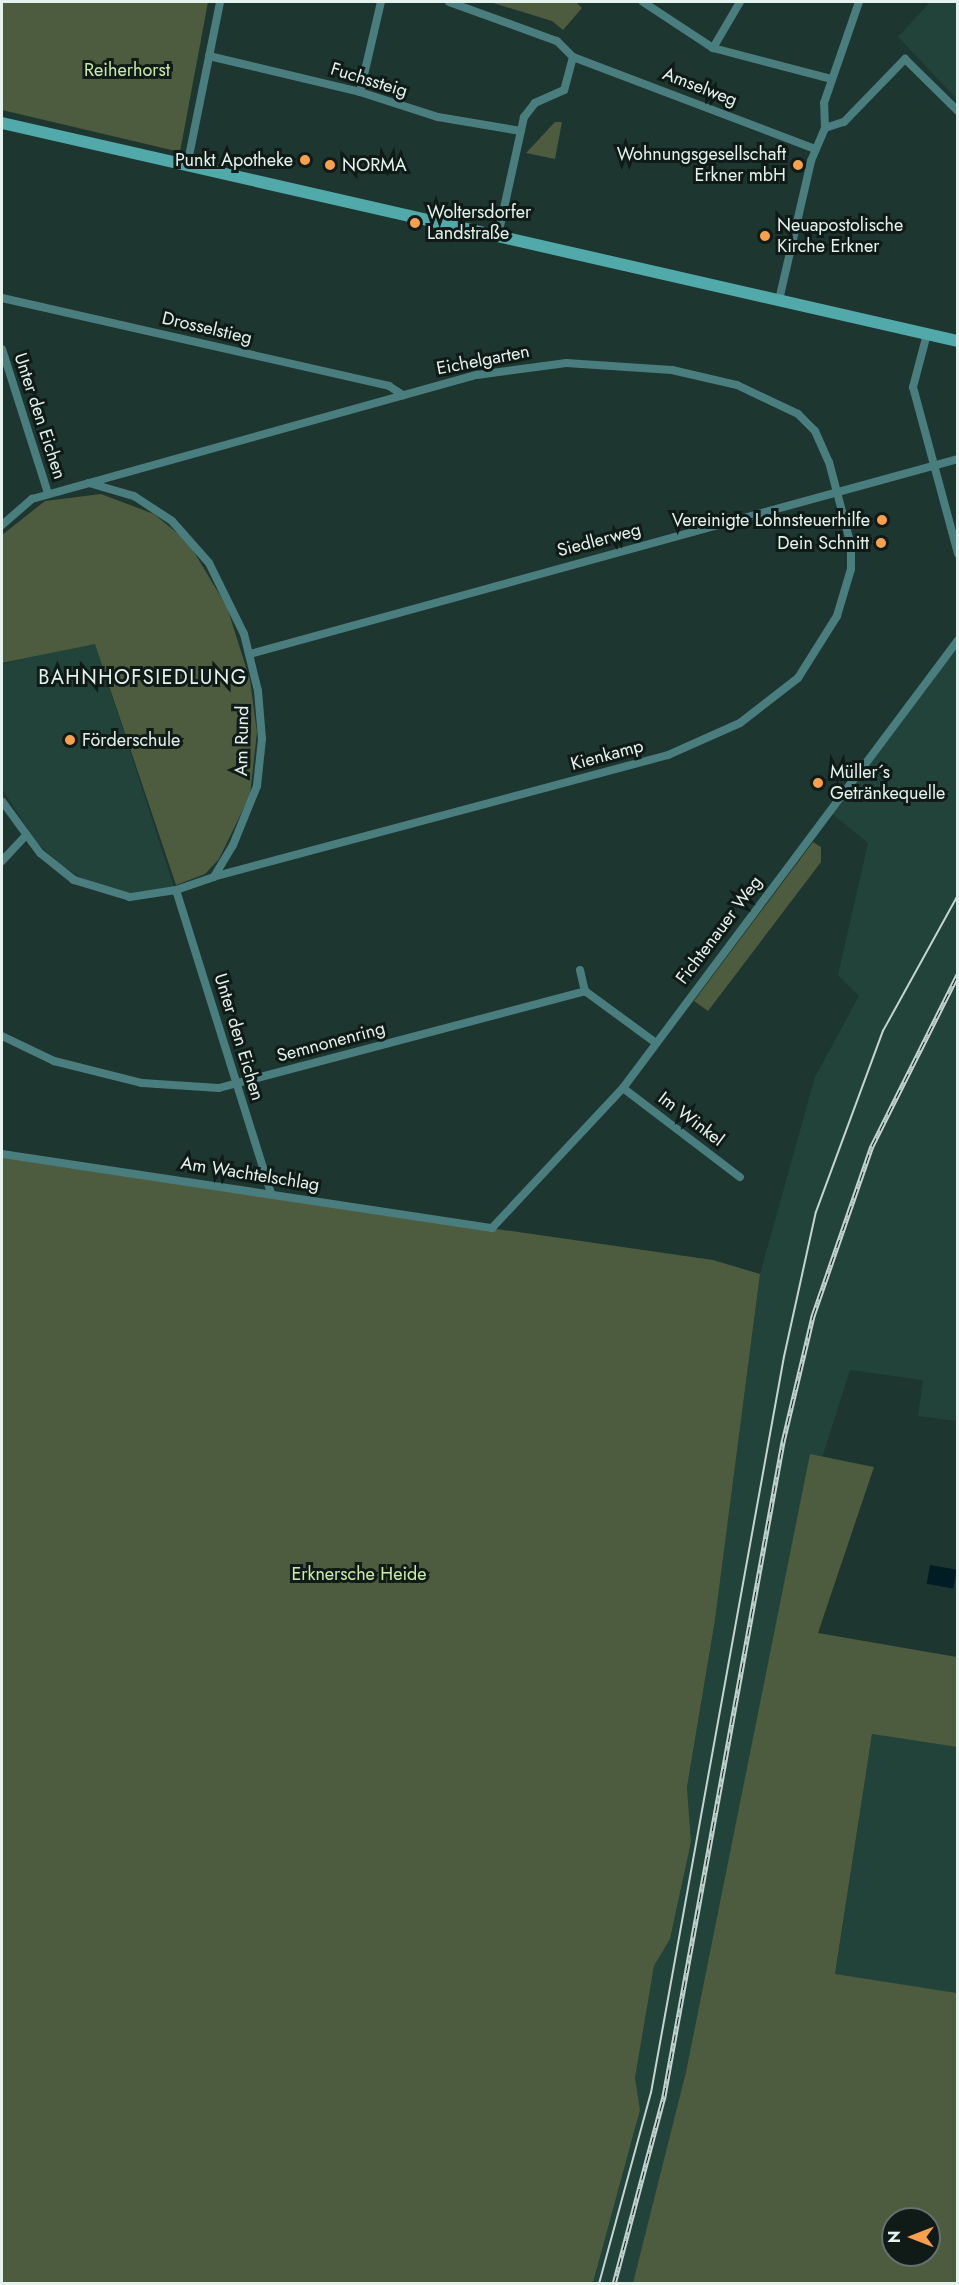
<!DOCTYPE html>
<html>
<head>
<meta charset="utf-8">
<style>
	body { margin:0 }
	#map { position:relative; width:959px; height:2285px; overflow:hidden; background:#1d362f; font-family:Jost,sans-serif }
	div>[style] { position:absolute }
	.built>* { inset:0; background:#22433a }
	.green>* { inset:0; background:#4d5b3f }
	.water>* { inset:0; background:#001c24; transform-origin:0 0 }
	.street>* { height:8px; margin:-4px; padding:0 4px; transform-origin:4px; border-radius:4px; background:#4a7d7e }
	.secondary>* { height:12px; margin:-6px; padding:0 6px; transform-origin:6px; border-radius:6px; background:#51a9aa }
	.tram>* { height:1.5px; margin:-0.75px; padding:0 0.75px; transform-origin:0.75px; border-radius:0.75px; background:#c4d4cf }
	.rail>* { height:5px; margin-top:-2.5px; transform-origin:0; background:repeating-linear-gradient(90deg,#101b17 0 9px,#c4d4cf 0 18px); box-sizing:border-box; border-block:2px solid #c4d4cf }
	.dots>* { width:16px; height:16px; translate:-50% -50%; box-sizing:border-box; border:3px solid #101b17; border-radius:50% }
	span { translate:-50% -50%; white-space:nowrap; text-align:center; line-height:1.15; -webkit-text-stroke:6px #101b17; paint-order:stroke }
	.park-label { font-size:18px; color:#cceba9 }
	.street-label { font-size:18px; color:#e5f3ee }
	.poi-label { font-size:18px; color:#e5f3ee }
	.right { translate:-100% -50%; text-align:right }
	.left { translate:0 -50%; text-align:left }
	.neighbourhood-label { font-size:20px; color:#e5f3ee; letter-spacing:1.5px }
	.frame { position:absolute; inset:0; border:3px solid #e5f3ee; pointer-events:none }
	.north { position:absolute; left:881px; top:2207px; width:60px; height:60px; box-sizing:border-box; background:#101b17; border:2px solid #65716d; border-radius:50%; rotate:270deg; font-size:16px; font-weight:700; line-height:24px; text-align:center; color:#e5f3ee }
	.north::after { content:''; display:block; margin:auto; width:21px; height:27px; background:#f9a04c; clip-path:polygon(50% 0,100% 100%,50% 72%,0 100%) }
</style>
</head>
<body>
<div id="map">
	<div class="built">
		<div style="clip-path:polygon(930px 2px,957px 2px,957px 99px,898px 37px)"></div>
		<div style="clip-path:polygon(957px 642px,957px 1421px,918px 1416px,923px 1380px,850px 1370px,802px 1521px,649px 2284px,593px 2284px,640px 2110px,635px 2078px,654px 1966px,670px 1939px,691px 1842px,687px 1787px,715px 1620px,760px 1274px,815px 1077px,859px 996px,838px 975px,868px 843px,831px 813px)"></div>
		<div style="clip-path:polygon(95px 643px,174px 887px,130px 893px,93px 884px,63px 867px,37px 843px,2px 789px,2px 664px)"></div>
		<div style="clip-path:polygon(872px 1734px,957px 1747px,957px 1993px,835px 1975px)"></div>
	</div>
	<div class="green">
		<div style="clip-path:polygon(2px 2px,208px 2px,180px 152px,2px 110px)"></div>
		<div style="clip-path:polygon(490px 2px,576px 2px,582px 8px,563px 30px,552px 21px)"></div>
		<div style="clip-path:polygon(555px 122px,562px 122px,555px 159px,526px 153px)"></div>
		<div style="clip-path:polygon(101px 494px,154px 514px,188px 542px,227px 607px,250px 680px,257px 732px,250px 795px,219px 859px,205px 874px,176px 885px,95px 644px,2px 663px,2px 535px,45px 501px)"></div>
		<div style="clip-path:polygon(813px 842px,821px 847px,821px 862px,708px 1011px,694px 1001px)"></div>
		<div style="clip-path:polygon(2px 1158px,713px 1260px,760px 1274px,715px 1620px,687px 1787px,691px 1842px,670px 1939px,654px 1966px,635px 2078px,640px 2110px,593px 2283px,2px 2283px)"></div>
		<div style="clip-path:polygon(evenodd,810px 1454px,874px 1467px,818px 1633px,957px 1657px,957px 1747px,872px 1734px,835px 1974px,957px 1993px,957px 2283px,633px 2283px,686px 2072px,810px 1454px,893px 2219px,929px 2219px,929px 2255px,893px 2255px,893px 2219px)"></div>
	</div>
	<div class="water">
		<div style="left:930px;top:1565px;width:27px;height:19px;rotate:10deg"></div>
	</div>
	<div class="street">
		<div style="left:449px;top:2px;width:115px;rotate:19.9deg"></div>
		<div style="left:557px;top:41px;width:23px;rotate:45deg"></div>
		<div style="left:573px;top:57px;width:34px;rotate:105deg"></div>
		<div style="left:564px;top:90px;width:32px;rotate:156deg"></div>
		<div style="left:535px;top:103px;width:18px;rotate:128deg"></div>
		<div style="left:524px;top:117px;width:121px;rotate:102.4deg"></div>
		<div style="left:643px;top:2px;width:84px;rotate:33.3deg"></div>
		<div style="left:713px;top:48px;width:122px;rotate:14.7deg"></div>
		<div style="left:713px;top:48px;width:53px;rotate:-59.6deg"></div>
		<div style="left:209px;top:56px;width:155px;rotate:13.4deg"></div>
		<div style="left:360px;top:92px;width:82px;rotate:17.8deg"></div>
		<div style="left:438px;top:117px;width:84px;rotate:9.6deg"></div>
		<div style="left:573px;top:57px;width:259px;rotate:20.8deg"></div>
		<div style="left:360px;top:92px;width:92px;rotate:-76.9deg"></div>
		<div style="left:825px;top:128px;width:20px;rotate:-18deg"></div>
		<div style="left:844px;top:122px;width:88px;rotate:-45.9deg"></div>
		<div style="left:905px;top:59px;width:74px;rotate:44.5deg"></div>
		<div style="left:187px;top:166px;width:167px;rotate:-78.6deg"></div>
		<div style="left:2px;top:298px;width:397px;rotate:12.8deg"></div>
		<div style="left:389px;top:386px;width:17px;rotate:33deg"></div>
		<div style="left:779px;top:300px;width:143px;rotate:-77deg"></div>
		<div style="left:811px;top:161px;width:36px;rotate:-67deg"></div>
		<div style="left:825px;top:128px;width:25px;rotate:-92deg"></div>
		<div style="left:824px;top:103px;width:107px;rotate:-70.9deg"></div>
		<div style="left:927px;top:334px;width:55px;rotate:104.8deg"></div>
		<div style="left:913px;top:387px;width:173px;rotate:74.9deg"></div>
		<div style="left:2px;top:349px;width:151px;rotate:72.3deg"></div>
		<div style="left:89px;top:483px;width:403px;rotate:-15.6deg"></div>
		<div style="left:477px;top:375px;width:90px;rotate:-7.7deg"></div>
		<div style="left:566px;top:363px;width:106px;rotate:3.8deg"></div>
		<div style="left:672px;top:370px;width:67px;rotate:13deg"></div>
		<div style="left:737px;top:385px;width:68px;rotate:25.4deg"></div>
		<div style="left:798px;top:414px;width:24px;rotate:45deg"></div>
		<div style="left:815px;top:431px;width:34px;rotate:66deg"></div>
		<div style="left:829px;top:462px;width:86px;rotate:75.2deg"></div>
		<div style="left:851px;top:545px;width:24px;rotate:90deg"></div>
		<div style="left:851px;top:569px;width:49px;rotate:106.6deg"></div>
		<div style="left:837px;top:616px;width:73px;rotate:122.2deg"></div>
		<div style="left:798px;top:678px;width:73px;rotate:142.2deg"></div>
		<div style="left:740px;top:723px;width:79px;rotate:156deg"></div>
		<div style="left:668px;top:755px;width:470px;rotate:165deg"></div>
		<div style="left:2px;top:525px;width:40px;rotate:-41deg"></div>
		<div style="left:32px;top:499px;width:59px;rotate:-15.7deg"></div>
		<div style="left:89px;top:483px;width:47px;rotate:16.1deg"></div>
		<div style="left:134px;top:496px;width:45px;rotate:33.3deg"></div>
		<div style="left:172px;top:521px;width:56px;rotate:48.6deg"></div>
		<div style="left:209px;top:563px;width:79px;rotate:63.8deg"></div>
		<div style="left:244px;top:634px;width:59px;rotate:76.2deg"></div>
		<div style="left:258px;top:691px;width:48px;rotate:85.2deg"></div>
		<div style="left:262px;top:739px;width:47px;rotate:96.1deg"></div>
		<div style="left:257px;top:786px;width:64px;rotate:112.1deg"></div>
		<div style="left:233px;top:845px;width:37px;rotate:121deg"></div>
		<div style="left:214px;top:877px;width:40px;rotate:161.1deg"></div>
		<div style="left:176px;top:890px;width:47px;rotate:171.3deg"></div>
		<div style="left:130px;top:897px;width:59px;rotate:-163.1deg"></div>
		<div style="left:74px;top:880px;width:43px;rotate:-141.5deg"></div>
		<div style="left:40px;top:853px;width:64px;rotate:-126.2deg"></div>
		<div style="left:250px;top:654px;width:734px;rotate:-15.4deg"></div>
		<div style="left:2px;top:861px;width:34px;rotate:-47deg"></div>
		<div style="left:176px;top:890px;width:318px;rotate:72.6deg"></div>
		<div style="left:580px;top:970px;width:22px;rotate:77deg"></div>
		<div style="left:2px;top:1036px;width:58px;rotate:25.7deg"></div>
		<div style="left:54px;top:1061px;width:91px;rotate:14deg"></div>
		<div style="left:142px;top:1083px;width:77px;rotate:3.7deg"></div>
		<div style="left:219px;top:1088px;width:379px;rotate:-14.8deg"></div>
		<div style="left:585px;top:991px;width:88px;rotate:36.2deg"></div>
		<div style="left:623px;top:1088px;width:147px;rotate:37.3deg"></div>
		<div style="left:2px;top:1154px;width:496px;rotate:8.6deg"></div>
		<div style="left:492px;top:1228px;width:192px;rotate:-46.9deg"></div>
		<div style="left:623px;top:1088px;width:559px;rotate:-53.21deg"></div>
	</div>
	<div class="secondary">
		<div style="left:2px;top:123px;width:981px;rotate:12.85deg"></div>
	</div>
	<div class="tram">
		<div style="left:599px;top:2284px;width:198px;rotate:-74.8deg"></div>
		<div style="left:651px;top:2093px;width:748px;rotate:-79.76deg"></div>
		<div style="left:784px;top:1357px;width:148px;rotate:-77.6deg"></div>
		<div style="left:816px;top:1212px;width:193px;rotate:-69.7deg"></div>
		<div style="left:883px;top:1031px;width:155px;rotate:-61.1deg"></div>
	</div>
	<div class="rail">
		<div style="left:614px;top:2284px;width:195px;rotate:-75.1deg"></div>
		<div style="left:664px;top:2096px;width:665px;rotate:-79.69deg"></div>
		<div style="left:783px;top:1442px;width:130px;rotate:-76.6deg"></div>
		<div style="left:813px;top:1316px;width:180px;rotate:-70.9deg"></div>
		<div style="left:872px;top:1146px;width:192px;rotate:-63.4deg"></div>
	</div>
	<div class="dots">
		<div style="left:305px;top:160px;background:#f9a04c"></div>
		<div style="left:330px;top:165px;background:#f9a04c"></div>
		<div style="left:798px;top:165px;background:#f9a04c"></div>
		<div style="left:415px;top:223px;background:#f9a04c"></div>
		<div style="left:765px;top:236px;background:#f9a04c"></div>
		<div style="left:882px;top:520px;background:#f9a04c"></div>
		<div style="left:881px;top:543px;background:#f9a04c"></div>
		<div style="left:70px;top:740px;background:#f9a04c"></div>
		<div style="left:818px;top:783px;background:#f9a04c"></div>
	</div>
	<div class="park-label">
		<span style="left:127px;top:70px">Reiherhorst</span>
		<span style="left:359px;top:1574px">Erknersche Heide</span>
	</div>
	<div class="street-label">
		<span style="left:369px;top:80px;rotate:17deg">Fuchssteig</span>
		<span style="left:700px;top:87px;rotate:21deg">Amselweg</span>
		<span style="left:207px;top:328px;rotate:13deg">Drosselstieg</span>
		<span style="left:483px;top:360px;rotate:-11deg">Eichelgarten</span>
		<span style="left:40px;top:416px;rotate:72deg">Unter den Eichen</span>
		<span style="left:599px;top:540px;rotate:-15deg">Siedlerweg</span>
		<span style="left:242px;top:741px;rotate:-89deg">Am Rund</span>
		<span style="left:607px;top:755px;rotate:-15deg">Kienkamp</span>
		<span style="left:719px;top:930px;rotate:-53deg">Fichtenauer Weg</span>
		<span style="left:239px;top:1037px;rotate:73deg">Unter den Eichen</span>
		<span style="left:331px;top:1042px;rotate:-15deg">Semnonenring</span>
		<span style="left:691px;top:1119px;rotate:37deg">Im Winkel</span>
		<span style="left:250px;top:1174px;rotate:9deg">Am Wachtelschlag</span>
	</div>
	<div class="poi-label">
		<span class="right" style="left:786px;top:165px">Wohnungsgesellschaft<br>Erkner mbH</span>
		<span class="right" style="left:293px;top:160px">Punkt Apotheke</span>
		<span class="left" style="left:342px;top:165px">NORMA</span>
		<span class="left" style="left:427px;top:223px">Woltersdorfer<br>Landstraße</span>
		<span class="left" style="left:777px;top:236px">Neuapostolische<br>Kirche Erkner</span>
		<span class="right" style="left:870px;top:520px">Vereinigte Lohnsteuerhilfe</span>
		<span class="right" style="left:869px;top:543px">Dein Schnitt</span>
		<span class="left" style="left:82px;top:740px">Förderschule</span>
		<span class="left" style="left:830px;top:783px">Müller´s<br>Getränkequelle</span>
	</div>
	<div class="neighbourhood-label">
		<span style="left:143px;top:677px">BAHNHOFSIEDLUNG</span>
	</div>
	<div class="frame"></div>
	<div class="north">N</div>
</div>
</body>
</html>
